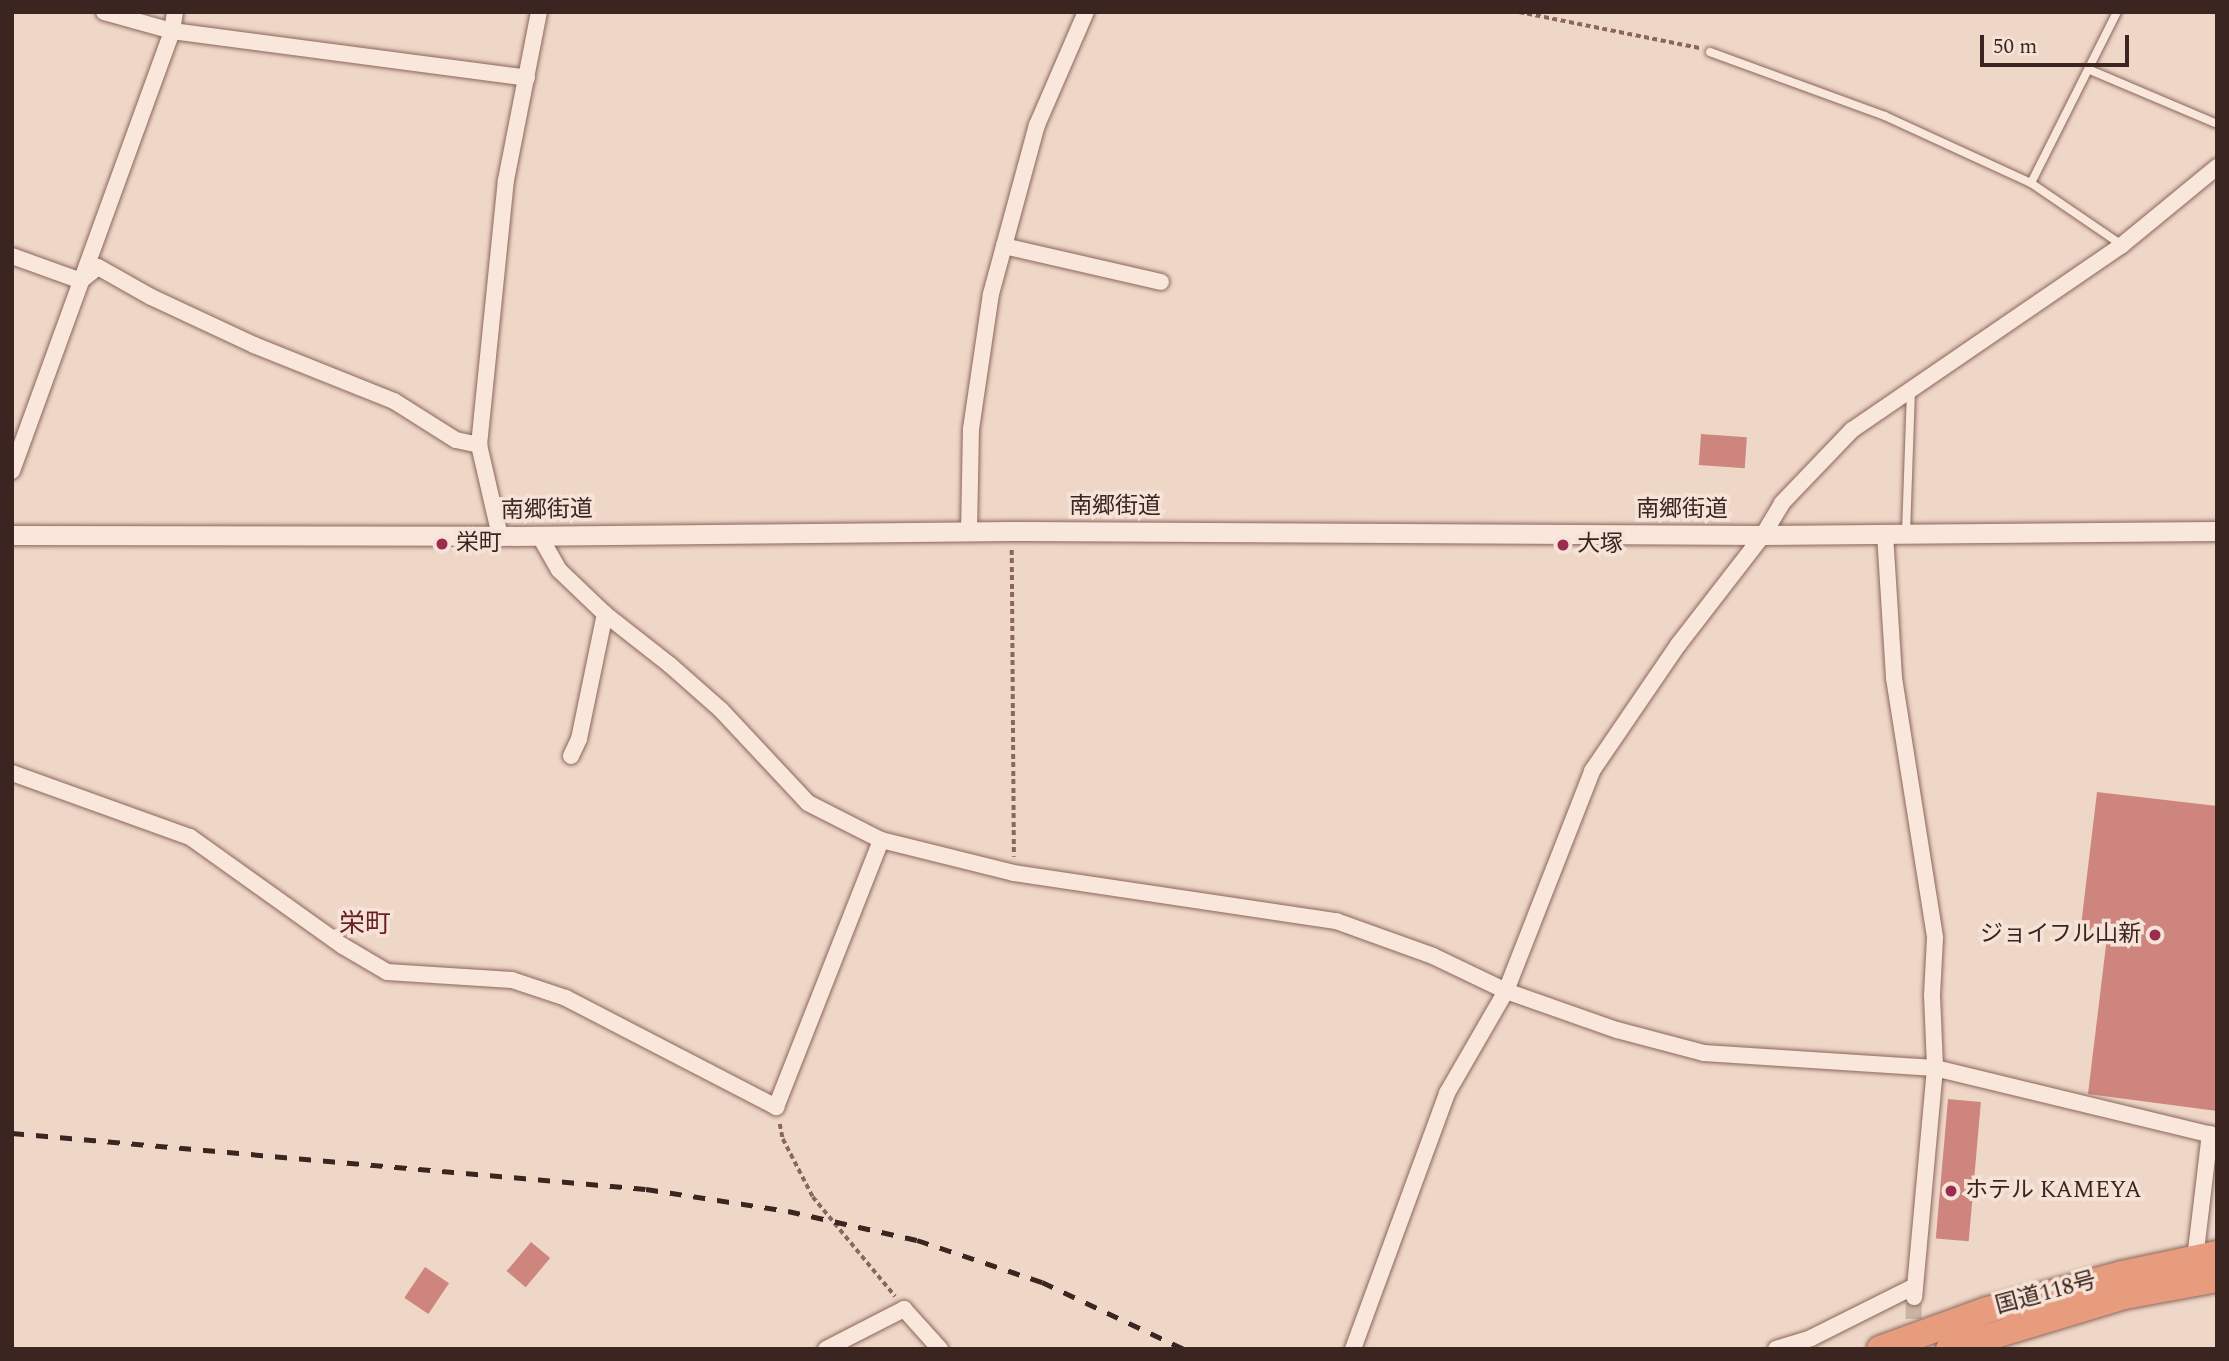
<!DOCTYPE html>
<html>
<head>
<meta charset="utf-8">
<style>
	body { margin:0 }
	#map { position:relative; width:2229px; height:1361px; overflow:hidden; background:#efd7c8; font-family:Spectral,"Noto Sans JP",serif }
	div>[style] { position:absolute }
	.building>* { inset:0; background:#cd857e; transform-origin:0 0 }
	.minor-tunnel>* { height:16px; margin-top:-8px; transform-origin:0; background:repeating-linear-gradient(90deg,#cbb3a6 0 16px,transparent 0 24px) }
	.path>* { height:3.5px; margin-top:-1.75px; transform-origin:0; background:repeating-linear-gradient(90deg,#8b665c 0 5px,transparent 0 8.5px) }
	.roads { filter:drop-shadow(0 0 2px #8b665c) drop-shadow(0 0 2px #8b665c) }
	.service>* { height:8px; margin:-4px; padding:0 4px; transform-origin:4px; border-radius:4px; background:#f9e7db }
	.minor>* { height:16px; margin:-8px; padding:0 8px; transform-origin:8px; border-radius:8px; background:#f9e7db }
	.tertiary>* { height:19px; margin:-9.5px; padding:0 9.5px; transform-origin:9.5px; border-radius:9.5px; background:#f9e7db }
	.trunk>* { height:26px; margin:-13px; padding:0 13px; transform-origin:13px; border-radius:13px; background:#e79c7e }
	.rail>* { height:5px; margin-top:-2.5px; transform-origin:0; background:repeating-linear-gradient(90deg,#3b2520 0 12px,transparent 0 24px) }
	.dots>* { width:19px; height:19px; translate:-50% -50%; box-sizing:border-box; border:4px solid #f6e3d7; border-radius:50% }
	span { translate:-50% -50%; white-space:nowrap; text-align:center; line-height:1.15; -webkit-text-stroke:7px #f6e3d7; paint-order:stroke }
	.street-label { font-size:23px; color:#3b2520 }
	.poi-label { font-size:23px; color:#3b2520 }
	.left { translate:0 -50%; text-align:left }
	.right { translate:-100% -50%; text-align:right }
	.quarter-label { font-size:26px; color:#681f27 }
	.frame { position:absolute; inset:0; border:14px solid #3b2520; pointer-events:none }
	.scale { position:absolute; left:1980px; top:35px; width:149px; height:32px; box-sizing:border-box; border:4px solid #3b2520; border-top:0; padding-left:9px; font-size:21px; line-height:24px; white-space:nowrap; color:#3b2520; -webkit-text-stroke:5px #f6e3d7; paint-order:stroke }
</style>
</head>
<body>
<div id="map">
	<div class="building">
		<div style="left:1701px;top:434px;width:46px;height:31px;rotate:4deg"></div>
		<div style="clip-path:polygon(2097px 792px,2217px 806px,2217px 1111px,2088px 1094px,2107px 937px,2080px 934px)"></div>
		<div style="left:1948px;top:1099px;width:33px;height:140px;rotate:5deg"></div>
		<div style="left:531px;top:1242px;width:25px;height:38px;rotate:40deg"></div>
		<div style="left:425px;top:1267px;width:29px;height:37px;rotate:34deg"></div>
	</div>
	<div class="minor-tunnel">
		<div style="left:1913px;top:1343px;width:46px;rotate:-88.8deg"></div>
	</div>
	<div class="path">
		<div style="left:1519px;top:12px;width:184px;rotate:11.3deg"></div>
		<div style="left:1012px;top:550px;width:307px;rotate:89.6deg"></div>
		<div style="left:780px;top:1124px;width:15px;rotate:79deg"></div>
		<div style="left:783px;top:1139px;width:65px;rotate:62.7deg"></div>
		<div style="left:813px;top:1197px;width:129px;rotate:50.4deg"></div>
	</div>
	<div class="roads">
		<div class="service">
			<div style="left:1710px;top:52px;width:186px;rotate:20.1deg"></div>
			<div style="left:1885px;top:116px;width:161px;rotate:24.7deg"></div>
			<div style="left:2031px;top:183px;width:110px;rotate:34.3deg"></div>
			<div style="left:2090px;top:70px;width:138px;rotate:23deg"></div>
			<div style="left:2031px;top:183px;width:191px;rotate:-63.3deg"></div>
			<div style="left:1906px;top:533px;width:144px;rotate:-88deg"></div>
		</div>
		<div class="minor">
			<div style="left:104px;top:12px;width:71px;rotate:15.6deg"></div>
			<div style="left:172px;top:31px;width:358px;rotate:7.5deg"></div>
			<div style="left:1004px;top:246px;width:161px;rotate:12.9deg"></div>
			<div style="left:12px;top:256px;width:73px;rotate:19.9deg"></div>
			<div style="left:83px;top:279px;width:19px;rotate:-39deg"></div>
			<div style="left:98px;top:267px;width:61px;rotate:29.5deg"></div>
			<div style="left:151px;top:297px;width:114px;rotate:25deg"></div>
			<div style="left:254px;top:345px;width:151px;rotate:21.8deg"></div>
			<div style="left:394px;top:401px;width:73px;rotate:32.2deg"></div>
			<div style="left:456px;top:440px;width:24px;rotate:12deg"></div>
			<div style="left:12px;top:471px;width:468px;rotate:-70deg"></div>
			<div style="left:172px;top:31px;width:19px;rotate:-81deg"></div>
			<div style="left:969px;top:532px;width:103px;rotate:-88.9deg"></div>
			<div style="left:971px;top:429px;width:136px;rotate:-81.6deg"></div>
			<div style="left:991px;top:294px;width:175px;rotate:-74.8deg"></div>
			<div style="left:1037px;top:125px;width:123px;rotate:-66.6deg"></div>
			<div style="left:1885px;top:534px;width:144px;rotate:86.4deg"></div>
			<div style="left:1894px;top:678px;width:263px;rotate:81deg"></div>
			<div style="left:1935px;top:938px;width:57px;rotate:93deg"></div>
			<div style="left:1932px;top:995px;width:73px;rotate:87.6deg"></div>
			<div style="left:1935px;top:1068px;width:230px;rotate:95.2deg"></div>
			<div style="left:539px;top:535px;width:40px;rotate:60.3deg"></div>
			<div style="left:559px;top:570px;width:64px;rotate:43.7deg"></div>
			<div style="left:605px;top:614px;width:83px;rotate:38.1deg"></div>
			<div style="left:670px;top:665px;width:68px;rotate:41.4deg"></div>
			<div style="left:721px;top:710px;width:127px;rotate:46.9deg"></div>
			<div style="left:808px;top:803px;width:82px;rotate:26.9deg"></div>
			<div style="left:881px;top:840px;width:137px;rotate:13.9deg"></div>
			<div style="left:1014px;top:873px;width:326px;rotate:8.5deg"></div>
			<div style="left:1336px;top:921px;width:103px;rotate:19.8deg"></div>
			<div style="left:1433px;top:956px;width:81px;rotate:25.6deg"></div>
			<div style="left:1506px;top:991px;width:118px;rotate:19.4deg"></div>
			<div style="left:1617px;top:1030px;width:90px;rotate:14.8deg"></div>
			<div style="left:1704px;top:1053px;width:231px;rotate:3.7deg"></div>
			<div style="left:1935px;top:1068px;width:290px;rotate:13.6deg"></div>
			<div style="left:500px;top:536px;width:93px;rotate:-103deg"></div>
			<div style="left:479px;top:445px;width:266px;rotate:-84.2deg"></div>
			<div style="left:506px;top:180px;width:171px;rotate:-78.9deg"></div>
			<div style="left:571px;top:756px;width:19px;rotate:-65deg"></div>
			<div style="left:579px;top:739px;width:128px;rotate:-78.3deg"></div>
			<div style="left:12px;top:773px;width:189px;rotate:19.8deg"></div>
			<div style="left:190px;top:837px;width:188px;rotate:35.5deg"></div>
			<div style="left:343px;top:946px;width:51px;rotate:30.6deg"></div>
			<div style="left:387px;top:972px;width:125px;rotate:3.7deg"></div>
			<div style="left:512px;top:980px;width:57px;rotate:18.4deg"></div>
			<div style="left:566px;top:998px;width:237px;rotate:27.4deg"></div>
			<div style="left:776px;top:1107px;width:287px;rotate:-68.5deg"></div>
			<div style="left:2195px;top:1259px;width:126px;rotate:-83.2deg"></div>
			<div style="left:826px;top:1349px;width:88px;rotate:-27.1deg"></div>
			<div style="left:904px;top:1309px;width:54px;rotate:48deg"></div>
			<div style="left:1353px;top:1349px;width:273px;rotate:-69.8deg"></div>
			<div style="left:1447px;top:1093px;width:118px;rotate:-60deg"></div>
			<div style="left:1506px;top:991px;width:236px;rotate:-68.6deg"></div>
			<div style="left:1592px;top:771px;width:153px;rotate:-55.7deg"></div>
			<div style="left:1678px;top:645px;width:139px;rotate:-52.3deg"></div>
			<div style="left:1763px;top:535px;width:37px;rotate:-59deg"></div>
			<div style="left:1782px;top:503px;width:101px;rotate:-46.2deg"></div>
			<div style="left:1852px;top:430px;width:327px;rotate:-34.4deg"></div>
			<div style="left:2122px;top:245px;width:123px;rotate:-39.4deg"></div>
			<div style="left:1776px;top:1349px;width:37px;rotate:-17deg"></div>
			<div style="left:1811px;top:1338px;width:116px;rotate:-26.6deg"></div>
		</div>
		<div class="tertiary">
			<div style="left:12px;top:535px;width:488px;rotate:0.1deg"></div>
			<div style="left:500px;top:536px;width:512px;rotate:-0.56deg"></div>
			<div style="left:1012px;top:531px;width:751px;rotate:0.31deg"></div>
			<div style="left:1763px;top:535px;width:454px;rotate:-0.5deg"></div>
		</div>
		<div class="trunk">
			<div style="left:1880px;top:1349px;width:114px;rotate:-20deg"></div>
			<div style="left:1987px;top:1310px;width:140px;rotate:-14.9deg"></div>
			<div style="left:2122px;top:1274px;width:97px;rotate:-11.9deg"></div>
			<div style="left:1949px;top:1349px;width:184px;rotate:-16.8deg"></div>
			<div style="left:2125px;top:1296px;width:94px;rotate:-10.5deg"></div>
		</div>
	</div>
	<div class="rail">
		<div style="left:12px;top:1133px;width:636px;rotate:5.05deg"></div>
		<div style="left:646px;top:1189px;width:144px;rotate:8.8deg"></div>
		<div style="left:788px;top:1211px;width:132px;rotate:12.7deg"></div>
		<div style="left:917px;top:1240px;width:132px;rotate:18.6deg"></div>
		<div style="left:1042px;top:1282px;width:157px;rotate:25.3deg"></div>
	</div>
	<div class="dots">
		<div style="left:442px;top:544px;background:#9a2c50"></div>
		<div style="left:1563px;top:545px;background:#9a2c50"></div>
		<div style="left:2155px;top:935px;background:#9a2c50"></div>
		<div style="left:1951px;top:1191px;background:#9a2c50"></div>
	</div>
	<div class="street-label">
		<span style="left:1115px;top:507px">南郷街道</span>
		<span style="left:1682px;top:510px">南郷街道</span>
		<span style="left:547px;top:511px;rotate:-1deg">南郷街道</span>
		<span style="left:2046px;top:1294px;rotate:-15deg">国道118号</span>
	</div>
	<div class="poi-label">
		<span class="left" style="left:456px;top:544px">栄町</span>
		<span class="left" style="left:1577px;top:545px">大塚</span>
		<span class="right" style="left:2141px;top:935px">ジョイフル山新</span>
		<span class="left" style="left:1965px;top:1191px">ホテル KAMEYA</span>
	</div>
	<div class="quarter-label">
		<span style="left:365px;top:925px">栄町</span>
	</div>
	<div class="frame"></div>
	<div class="scale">50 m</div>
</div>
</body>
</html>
